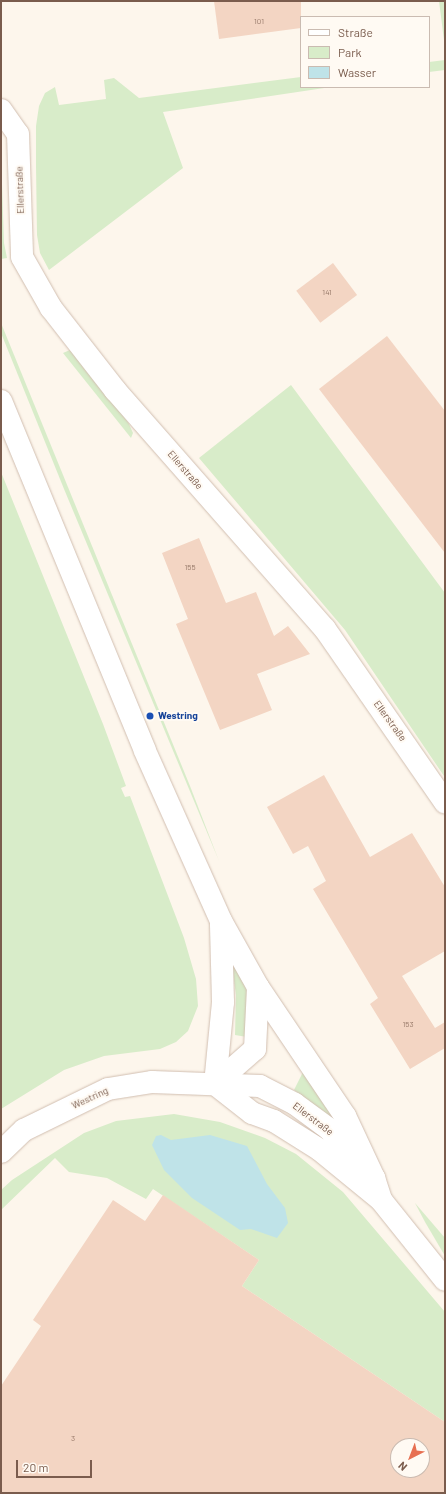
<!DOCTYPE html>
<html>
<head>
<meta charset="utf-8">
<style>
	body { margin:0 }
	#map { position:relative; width:446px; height:1494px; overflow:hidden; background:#fdf6ec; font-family:Barlow,sans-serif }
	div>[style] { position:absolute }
	.green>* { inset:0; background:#d8ecc9 }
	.water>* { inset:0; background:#bfe3e8 }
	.building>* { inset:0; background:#f3d5c3; transform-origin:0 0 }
	.roads { filter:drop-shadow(0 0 1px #d1beb0) drop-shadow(0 0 1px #d1beb0) }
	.street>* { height:22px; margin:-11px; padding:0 11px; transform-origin:11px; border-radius:11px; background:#fff }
	.secondary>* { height:22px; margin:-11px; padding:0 11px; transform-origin:11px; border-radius:11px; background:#fff }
	.dots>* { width:11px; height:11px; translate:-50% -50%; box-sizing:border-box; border:2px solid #fffaf3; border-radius:50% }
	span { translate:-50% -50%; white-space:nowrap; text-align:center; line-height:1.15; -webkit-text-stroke:4px #fffaf3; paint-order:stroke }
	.number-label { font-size:8px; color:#987a6a }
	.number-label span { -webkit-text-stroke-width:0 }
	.street-label { font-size:10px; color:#7a5c4d }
	.transit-label { font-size:10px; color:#164399; font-weight:700 }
	.left { translate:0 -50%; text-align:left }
	.frame { position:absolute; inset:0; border:2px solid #7a5c4d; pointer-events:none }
	.legend { position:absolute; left:300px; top:16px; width:130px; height:72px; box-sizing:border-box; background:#fffaf3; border:1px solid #cabbb1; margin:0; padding:5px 7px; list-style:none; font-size:12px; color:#7a5c4d }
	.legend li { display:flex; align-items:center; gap:8px; height:20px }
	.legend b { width:20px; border:1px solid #cabbb1 }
	.north { position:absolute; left:390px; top:1438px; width:40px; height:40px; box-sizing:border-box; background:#fffaf3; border:1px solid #cabbb1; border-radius:50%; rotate:222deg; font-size:11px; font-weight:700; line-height:16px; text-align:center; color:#7a5c4d }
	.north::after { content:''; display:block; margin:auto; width:14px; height:18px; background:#e76f51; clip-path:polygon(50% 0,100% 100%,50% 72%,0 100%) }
	.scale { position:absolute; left:16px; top:1460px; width:76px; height:18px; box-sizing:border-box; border:2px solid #7a5c4d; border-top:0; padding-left:5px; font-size:12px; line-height:14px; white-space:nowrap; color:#7a5c4d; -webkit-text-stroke:3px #fffaf3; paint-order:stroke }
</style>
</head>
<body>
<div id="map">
	<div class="green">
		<div style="clip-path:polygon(439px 1px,445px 1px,445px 48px)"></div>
		<div style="clip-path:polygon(445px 60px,445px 70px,429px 72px,429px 62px)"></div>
		<div style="clip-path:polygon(301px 77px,301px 87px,331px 87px,163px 112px,183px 168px,49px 270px,40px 253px,37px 235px,36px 166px,36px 126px,39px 106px,45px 93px,55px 87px,59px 105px,106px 99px,104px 80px,114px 78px,139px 98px)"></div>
		<div style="clip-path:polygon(1px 154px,4px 243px,7px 258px,1px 259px)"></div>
		<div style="clip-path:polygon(1px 323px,190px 786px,219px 861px,64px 489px,1px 333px)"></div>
		<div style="clip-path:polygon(70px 350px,128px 422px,133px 433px,131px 438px,63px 353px)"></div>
		<div style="clip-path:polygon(291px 385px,445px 593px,444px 776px,345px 630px,199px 458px)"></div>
		<div style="clip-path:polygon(1px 472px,103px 724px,126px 786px,121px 788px,125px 797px,130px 796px,184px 938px,196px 979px,198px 1006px,188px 1031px,176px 1042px,160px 1049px,104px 1056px,64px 1070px,1px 1109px)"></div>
		<div style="clip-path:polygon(235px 964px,240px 966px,247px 990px,249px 1012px,247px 1037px,235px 1035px,236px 995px,232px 966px)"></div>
		<div style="clip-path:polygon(304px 1070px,334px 1117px,334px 1120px,294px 1090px)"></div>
		<div style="clip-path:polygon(174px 1114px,220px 1122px,265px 1138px,296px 1154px,343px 1192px,445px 1312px,445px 1422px,242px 1286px,259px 1260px,153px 1189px,146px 1199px,107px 1178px,69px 1172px,55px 1158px,1px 1210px,1px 1190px,12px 1180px,84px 1133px,116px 1121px)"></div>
		<div style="clip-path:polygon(415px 1203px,445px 1238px,445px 1256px,425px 1222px)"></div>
	</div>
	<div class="water">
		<div style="clip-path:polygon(161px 1135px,171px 1140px,210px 1135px,247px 1146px,267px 1184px,285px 1208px,288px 1223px,277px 1238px,251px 1229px,240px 1230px,192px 1198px,164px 1170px,152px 1145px,156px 1136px)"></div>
	</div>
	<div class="building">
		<div style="clip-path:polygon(214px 1px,301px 1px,301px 28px,219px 39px)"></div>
		<div style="left:333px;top:263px;width:40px;height:46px;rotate:53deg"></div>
		<div style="clip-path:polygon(387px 336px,445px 411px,445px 553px,319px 389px)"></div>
		<div style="clip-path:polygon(199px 538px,226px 603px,256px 592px,274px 636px,288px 626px,310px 654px,257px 674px,272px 710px,220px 730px,176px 624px,188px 619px,162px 553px)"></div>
		<div style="clip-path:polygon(324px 775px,370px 857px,412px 833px,445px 887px,445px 951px,402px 976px,435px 1028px,445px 1022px,445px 1048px,410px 1069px,370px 1004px,378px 998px,313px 889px,326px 881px,308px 846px,293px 854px,267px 807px)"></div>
		<div style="clip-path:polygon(evenodd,163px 1195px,259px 1260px,242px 1286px,445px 1422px,445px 1493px,1px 1493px,1px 1386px,41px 1326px,33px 1320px,113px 1200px,145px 1221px,163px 1195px,398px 1446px,422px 1446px,422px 1470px,398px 1470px,398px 1446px)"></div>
	</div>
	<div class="roads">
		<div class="street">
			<div style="left:1px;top:110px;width:29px;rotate:55deg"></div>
			<div style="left:18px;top:134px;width:123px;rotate:88.1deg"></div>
			<div style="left:22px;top:257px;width:59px;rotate:60.4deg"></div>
			<div style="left:51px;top:308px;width:104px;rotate:52deg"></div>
			<div style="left:115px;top:390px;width:318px;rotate:48.7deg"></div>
			<div style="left:325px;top:629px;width:211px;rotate:55.3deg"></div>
		</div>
		<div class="secondary">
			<div style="left:1px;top:401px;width:378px;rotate:67.6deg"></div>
			<div style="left:145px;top:751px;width:186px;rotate:65.9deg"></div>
			<div style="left:221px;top:921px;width:76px;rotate:60.7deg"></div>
			<div style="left:258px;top:987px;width:156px;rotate:56deg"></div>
			<div style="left:345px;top:1116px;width:68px;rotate:64.9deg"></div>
			<div style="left:215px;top:1084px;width:47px;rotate:38.1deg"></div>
			<div style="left:252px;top:1113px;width:23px;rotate:20deg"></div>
			<div style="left:274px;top:1121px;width:54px;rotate:32.2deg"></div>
			<div style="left:320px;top:1150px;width:79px;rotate:39.3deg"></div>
			<div style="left:381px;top:1200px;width:102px;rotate:51.3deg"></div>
			<div style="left:215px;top:1084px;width:82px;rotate:-84.4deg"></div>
			<div style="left:223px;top:1002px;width:78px;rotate:-91.5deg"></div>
			<div style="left:215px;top:1084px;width:53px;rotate:-41.2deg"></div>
			<div style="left:255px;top:1049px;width:62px;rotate:-87.2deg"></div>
			<div style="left:1px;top:1152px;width:32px;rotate:-44deg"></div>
			<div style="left:24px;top:1130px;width:93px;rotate:-26deg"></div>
			<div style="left:108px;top:1089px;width:45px;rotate:-9deg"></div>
			<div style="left:152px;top:1082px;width:108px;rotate:2.1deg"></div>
			<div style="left:260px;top:1086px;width:39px;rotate:27deg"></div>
			<div style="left:295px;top:1104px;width:42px;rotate:36.3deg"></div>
			<div style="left:329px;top:1129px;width:67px;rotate:47.4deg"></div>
			<div style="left:374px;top:1178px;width:23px;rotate:72deg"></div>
		</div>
	</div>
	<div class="dots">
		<div style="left:150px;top:716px;background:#1a4fb4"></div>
	</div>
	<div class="number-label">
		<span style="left:259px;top:22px">101</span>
		<span style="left:327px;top:293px">141</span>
		<span style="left:190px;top:568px">155</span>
		<span style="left:408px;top:1025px">153</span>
		<span style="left:73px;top:1439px">3</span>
	</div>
	<div class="street-label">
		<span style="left:20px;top:190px;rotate:-92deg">Ellerstraße</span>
		<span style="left:185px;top:470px;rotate:49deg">Ellerstraße</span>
		<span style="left:390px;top:721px;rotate:54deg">Ellerstraße</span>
		<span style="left:90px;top:1098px;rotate:-25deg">Westring</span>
		<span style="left:313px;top:1119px;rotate:37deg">Ellerstraße</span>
	</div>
	<div class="transit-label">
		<span class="left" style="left:158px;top:716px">Westring</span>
	</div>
	<div class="frame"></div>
	<ul class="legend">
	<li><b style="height:5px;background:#fff"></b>Straße</li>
	<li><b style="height:11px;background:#d8ecc9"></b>Park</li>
	<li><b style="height:11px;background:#bfe3e8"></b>Wasser</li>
	</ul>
	<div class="north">N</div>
	<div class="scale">20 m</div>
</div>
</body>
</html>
